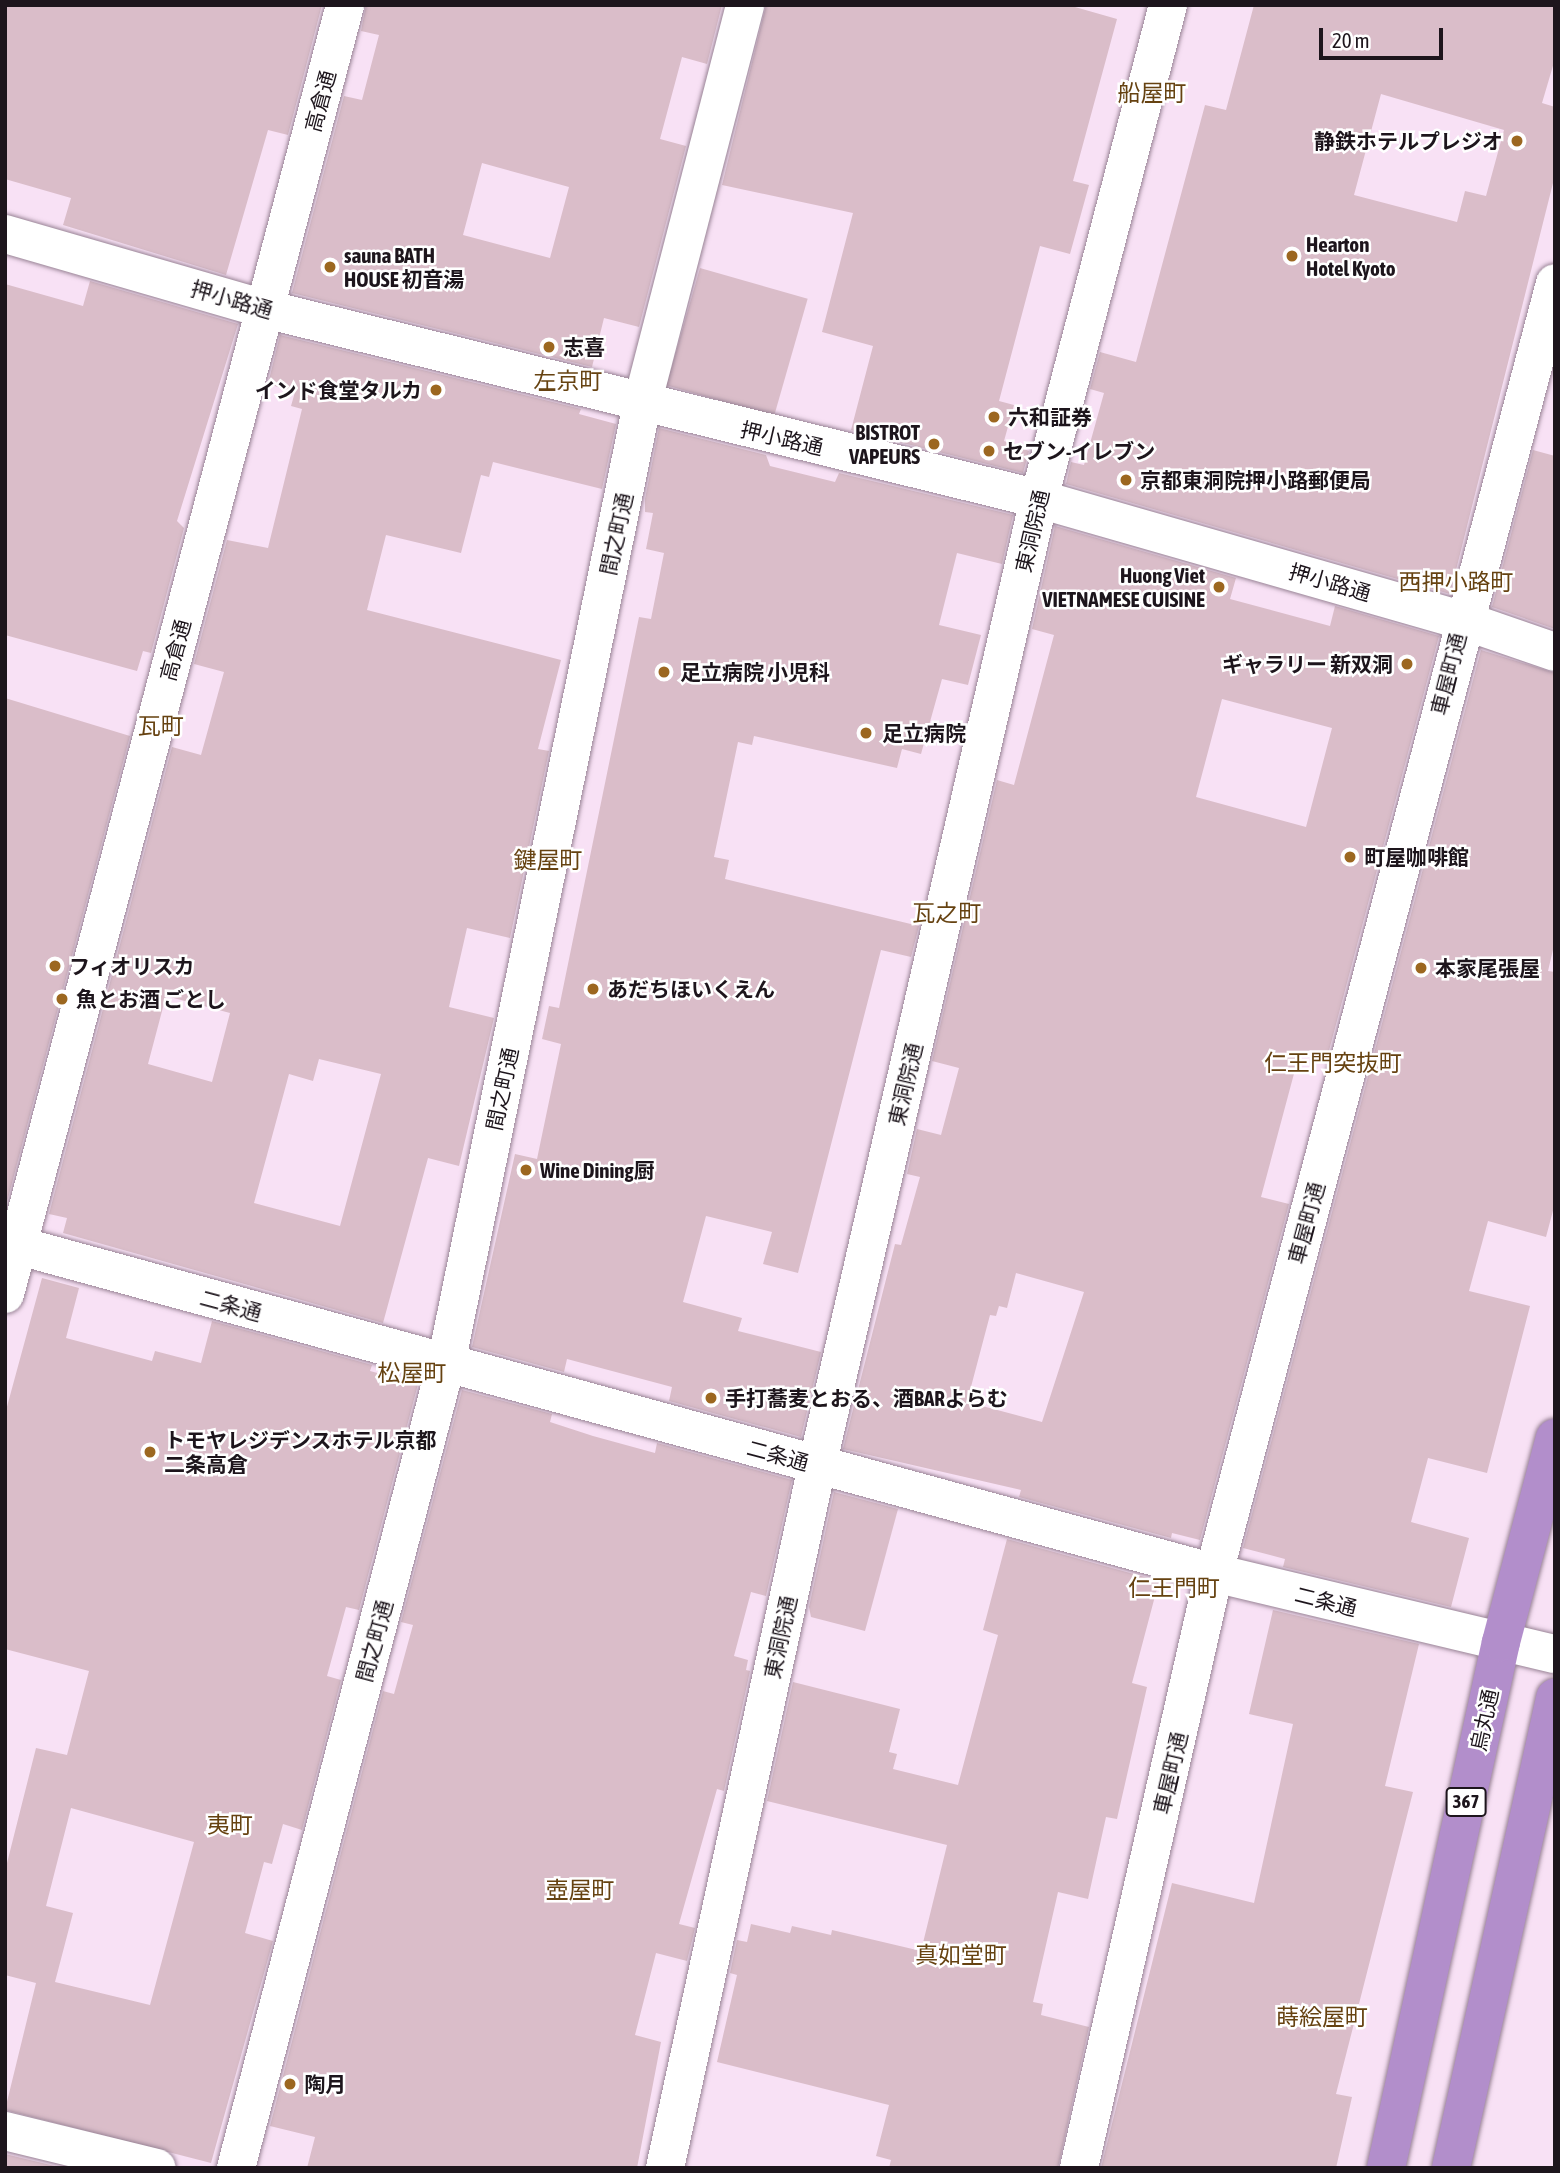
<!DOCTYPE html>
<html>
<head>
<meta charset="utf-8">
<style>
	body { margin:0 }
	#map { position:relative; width:1560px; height:2173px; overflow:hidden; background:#f8e1f5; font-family:"Asap Condensed","Noto Sans JP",sans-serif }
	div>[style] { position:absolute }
	.building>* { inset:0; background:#dabdc9; transform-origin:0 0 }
	.roads { filter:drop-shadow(0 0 2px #988395) drop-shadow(0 0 2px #988395) }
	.minor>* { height:38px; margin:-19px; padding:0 19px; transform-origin:19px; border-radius:19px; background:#fff }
	.highway>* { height:38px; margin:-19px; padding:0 19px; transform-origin:19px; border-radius:19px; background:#b28ecb }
	.dots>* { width:19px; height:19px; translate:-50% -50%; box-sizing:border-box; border:4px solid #fff; border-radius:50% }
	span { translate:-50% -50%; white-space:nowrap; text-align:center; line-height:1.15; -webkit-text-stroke:5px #fff; paint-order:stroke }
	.shield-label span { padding:2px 5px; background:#fff; border:2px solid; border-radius:5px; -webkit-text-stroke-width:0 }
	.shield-label { font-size:19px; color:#1d151c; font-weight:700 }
	.street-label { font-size:21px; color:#1d151c }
	.poi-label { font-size:21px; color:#1d151c; font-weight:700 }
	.right { translate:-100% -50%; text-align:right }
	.left { translate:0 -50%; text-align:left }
	.neighbourhood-label { font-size:23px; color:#664211 }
	.frame { position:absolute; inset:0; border:7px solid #1d151c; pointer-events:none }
	.scale { position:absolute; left:1319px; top:28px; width:124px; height:32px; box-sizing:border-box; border:4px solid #1d151c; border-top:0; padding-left:9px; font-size:21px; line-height:24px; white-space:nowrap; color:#1d151c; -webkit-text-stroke:5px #fff; paint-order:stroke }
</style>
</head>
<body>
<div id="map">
	<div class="building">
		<div style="clip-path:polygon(5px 5px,322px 5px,288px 135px,268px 130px,226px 275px,63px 225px,71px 198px,5px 179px)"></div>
		<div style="clip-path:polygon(evenodd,366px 5px,722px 5px,707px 64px,682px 57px,660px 139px,686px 146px,639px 327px,604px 318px,592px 367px,292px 293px,344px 96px,362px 100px,379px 35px,361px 31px,366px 5px,482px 163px,569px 187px,550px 258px,463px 235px,482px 163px)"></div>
		<div style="clip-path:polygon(766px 5px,1068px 5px,1117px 19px,1073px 181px,1089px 185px,1070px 254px,1040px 246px,999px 401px,1014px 405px,1004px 441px,1029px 451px,1023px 473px,851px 430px,873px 346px,822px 332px,853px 213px,722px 185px)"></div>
		<div style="clip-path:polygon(evenodd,1254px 5px,1555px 5px,1555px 59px,1542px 103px,1555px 107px,1555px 175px,1450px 594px,1066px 484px,1071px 462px,1084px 465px,1104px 393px,1090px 389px,1100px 352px,1136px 362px,1205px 105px,1226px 110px,1254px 5px,1381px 94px,1504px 130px,1486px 196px,1465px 191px,1457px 222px,1354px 195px,1381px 94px)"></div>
		<div style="left:700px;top:268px;width:112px;height:122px;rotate:16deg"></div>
		<div style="clip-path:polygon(90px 281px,238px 324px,177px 521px,184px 528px,151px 653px,143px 651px,137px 671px,5px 635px,5px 284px,83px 306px)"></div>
		<div style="clip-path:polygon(evenodd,280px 335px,581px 409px,579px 414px,616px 424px,602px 489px,493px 462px,489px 477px,481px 475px,461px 553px,386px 535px,367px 610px,561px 660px,538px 749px,549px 751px,510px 938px,467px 928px,449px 1007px,494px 1018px,459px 1166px,428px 1158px,383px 1323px,63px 1233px,67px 1218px,49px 1214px,172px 747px,201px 755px,224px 672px,194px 664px,227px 540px,268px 548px,302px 409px,291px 406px,295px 392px,268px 384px,280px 335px,166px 996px,230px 1013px,212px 1082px,148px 1064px,166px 996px,280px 335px,319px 1059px,381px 1074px,340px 1226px,254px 1203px,289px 1074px,313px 1081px,319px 1059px)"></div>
		<div style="clip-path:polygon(659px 428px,766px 455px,770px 466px,835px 482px,839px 473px,1013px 515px,1002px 564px,957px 553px,939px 625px,981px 635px,968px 685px,942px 679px,921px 754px,902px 749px,897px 768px,754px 736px,752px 745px,738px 742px,714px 857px,729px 860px,725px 879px,919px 926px,911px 957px,881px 950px,798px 1273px,763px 1264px,772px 1232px,706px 1216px,683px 1302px,742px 1318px,738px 1331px,821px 1352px,801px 1437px,669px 1401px,672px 1387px,567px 1359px,564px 1372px,472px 1347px,515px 1154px,537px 1159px,561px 1044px,542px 1039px,549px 1006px,559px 1008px,639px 617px,651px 619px,664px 553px,646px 549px,653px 513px,645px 512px,645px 499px)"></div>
		<div style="clip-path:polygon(1533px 450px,1555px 456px,1555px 629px,1492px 607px)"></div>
		<div style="clip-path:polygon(evenodd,1055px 526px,1236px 578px,1230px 599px,1330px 626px,1335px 606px,1439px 636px,1326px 1062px,1299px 1055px,1261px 1197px,1289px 1204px,1200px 1540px,1172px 1533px,1171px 1538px,1019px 1497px,1021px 1490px,843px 1449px,895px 1244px,901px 1245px,920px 1177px,907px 1174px,917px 1129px,941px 1135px,959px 1068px,932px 1061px,997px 780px,1014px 785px,1054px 635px,1032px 629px,1055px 526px,1222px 699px,1332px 728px,1306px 827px,1196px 797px,1222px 699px,1055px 526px,1016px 1273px,1084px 1292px,1042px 1422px,967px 1402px,990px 1315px,996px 1316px,999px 1306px,1007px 1308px,1016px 1273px)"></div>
		<div style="clip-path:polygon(1481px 650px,1555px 673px,1555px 941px,1548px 971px,1555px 972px,1555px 1203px,1546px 1237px,1488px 1221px,1469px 1291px,1530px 1306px,1487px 1473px,1428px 1458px,1411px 1522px,1469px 1538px,1451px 1607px,1283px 1567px,1285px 1559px,1243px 1548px)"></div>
		<div style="clip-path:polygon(5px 698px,130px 736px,7px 1202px,5px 1202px)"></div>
		<div style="clip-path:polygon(evenodd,42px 1278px,79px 1288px,66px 1338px,152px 1361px,155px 1351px,201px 1363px,212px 1321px,372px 1365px,370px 1371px,418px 1384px,359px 1610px,346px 1607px,327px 1676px,341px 1680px,302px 1830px,283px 1824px,272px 1864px,264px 1862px,245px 1933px,273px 1941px,211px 2163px,5px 2110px,36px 1983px,5px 1975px,5px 1871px,36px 1748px,67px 1755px,89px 1671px,5px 1649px,5px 1414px,42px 1278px,71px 1808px,194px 1842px,150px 2005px,55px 1982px,73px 1913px,46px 1906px,71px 1808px)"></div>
		<div style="clip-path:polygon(462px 1390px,552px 1414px,550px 1422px,593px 1436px,655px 1453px,657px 1443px,792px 1480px,766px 1596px,751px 1592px,734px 1656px,748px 1660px,746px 1670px,750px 1671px,724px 1791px,717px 1789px,679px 1924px,695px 1928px,687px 1961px,656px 1953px,635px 2035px,661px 2042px,637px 2168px,307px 2168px,315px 2137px,270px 2126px,383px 1691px,394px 1694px,413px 1625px,401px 1622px)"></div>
		<div style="clip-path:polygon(834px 1492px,898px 1509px,865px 1631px,811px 1617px,809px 1607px)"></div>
		<div style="clip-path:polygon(1007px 1539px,1159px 1581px,1132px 1683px,1147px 1687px,1117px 1819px,1106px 1817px,1088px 1899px,1058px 1892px,1033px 2002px,1043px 2004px,1041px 2015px,1089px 2027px,1058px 2168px,889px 2168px,891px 2160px,876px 2156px,889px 2105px,717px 2062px,737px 1975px,730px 1973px,737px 1940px,747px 1942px,751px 1924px,790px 1933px,792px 1926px,831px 1935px,832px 1930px,921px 1951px,947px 1845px,767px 1801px,793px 1682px,900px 1709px,889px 1752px,897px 1754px,893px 1769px,958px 1785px,998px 1635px,983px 1630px)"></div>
		<div style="clip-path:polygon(1273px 1610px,1419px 1644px,1385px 1786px,1413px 1792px,1336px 2094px,1352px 2097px,1336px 2168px,1101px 2168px,1172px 1883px,1254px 1903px,1293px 1724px,1249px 1714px)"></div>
		<div style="clip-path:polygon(5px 2154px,63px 2168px,5px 2168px)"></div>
	</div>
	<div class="roads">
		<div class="minor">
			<div style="left:5px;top:234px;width:271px;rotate:16.1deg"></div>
			<div style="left:265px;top:309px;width:797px;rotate:13.79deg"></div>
			<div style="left:1039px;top:499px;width:440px;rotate:16deg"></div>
			<div style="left:1462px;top:620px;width:98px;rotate:19deg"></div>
			<div style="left:5px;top:1242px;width:1253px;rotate:15.31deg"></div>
			<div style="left:1214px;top:1573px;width:350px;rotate:13.4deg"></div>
			<div style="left:5px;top:1294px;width:1333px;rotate:-75.22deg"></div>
			<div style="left:5px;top:2131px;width:156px;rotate:13.7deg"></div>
			<div style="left:236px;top:2168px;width:831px;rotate:-75.36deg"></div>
			<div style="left:446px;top:1364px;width:980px;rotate:-78.46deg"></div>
			<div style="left:642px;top:404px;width:412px;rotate:-75.5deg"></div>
			<div style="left:665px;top:2168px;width:718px;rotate:-77.78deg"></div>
			<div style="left:817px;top:1466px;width:992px;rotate:-77.07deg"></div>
			<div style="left:1039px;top:499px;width:511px;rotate:-75.36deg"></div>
			<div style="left:1079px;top:2168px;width:610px;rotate:-77.22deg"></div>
			<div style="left:1214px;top:1573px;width:1334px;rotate:-75.19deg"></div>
		</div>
		<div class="highway">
			<div style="left:1386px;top:2168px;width:538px;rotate:-77.67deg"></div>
			<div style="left:1501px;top:1642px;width:211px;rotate:-75.2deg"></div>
			<div style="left:1451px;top:2168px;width:482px;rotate:-77.5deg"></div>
		</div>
	</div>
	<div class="dots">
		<div style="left:1517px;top:141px;background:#9c6720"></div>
		<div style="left:1292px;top:256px;background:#9c6720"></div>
		<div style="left:330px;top:267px;background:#9c6720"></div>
		<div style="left:549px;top:347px;background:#9c6720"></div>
		<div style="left:436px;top:390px;background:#9c6720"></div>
		<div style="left:994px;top:417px;background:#9c6720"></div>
		<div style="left:934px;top:444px;background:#9c6720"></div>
		<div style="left:989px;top:451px;background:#9c6720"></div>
		<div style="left:1126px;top:480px;background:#9c6720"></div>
		<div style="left:1219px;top:587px;background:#9c6720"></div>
		<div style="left:1407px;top:664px;background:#9c6720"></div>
		<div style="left:664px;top:672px;background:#9c6720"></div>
		<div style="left:866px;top:733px;background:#9c6720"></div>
		<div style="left:1350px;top:857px;background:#9c6720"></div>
		<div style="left:55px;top:966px;background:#9c6720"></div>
		<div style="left:1421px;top:968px;background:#9c6720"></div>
		<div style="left:593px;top:989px;background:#9c6720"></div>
		<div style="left:62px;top:999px;background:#9c6720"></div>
		<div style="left:526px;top:1170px;background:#9c6720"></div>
		<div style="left:711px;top:1398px;background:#9c6720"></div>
		<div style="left:150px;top:1452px;background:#9c6720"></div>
		<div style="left:290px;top:2084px;background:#9c6720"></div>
	</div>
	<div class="shield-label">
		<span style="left:1466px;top:1802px">367</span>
	</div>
	<div class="street-label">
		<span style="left:320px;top:101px;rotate:-75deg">高倉通</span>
		<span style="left:232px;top:299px;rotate:16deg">押小路通</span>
		<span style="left:782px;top:438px;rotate:13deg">押小路通</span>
		<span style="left:1032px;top:531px;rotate:-77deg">東洞院通</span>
		<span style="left:616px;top:534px;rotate:-78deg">間之町通</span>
		<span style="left:1330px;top:582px;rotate:16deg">押小路通</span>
		<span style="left:175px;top:650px;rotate:-75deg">高倉通</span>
		<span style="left:1448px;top:674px;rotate:-76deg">車屋町通</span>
		<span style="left:905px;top:1084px;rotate:-77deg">東洞院通</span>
		<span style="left:502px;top:1089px;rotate:-78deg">間之町通</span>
		<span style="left:1306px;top:1223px;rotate:-75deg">車屋町通</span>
		<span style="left:231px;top:1305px;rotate:15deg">二条通</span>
		<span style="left:778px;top:1455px;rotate:15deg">二条通</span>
		<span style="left:1326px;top:1601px;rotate:14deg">二条通</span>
		<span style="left:780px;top:1637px;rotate:-78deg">東洞院通</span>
		<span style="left:374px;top:1641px;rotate:-75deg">間之町通</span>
		<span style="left:1484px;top:1720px;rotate:-78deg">烏丸通</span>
		<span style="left:1170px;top:1773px;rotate:-77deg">車屋町通</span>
	</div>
	<div class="poi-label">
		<span class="right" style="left:1503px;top:141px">静鉄ホテルプレジオ</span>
		<span class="left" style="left:1306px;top:256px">Hearton<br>Hotel Kyoto</span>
		<span class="left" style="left:344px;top:267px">sauna BATH<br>HOUSE 初音湯</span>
		<span class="left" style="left:563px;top:347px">志喜</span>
		<span class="right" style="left:422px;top:390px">インド食堂タルカ</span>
		<span class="left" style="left:1008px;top:417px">六和証券</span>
		<span class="right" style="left:920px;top:444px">BISTROT<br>VAPEURS</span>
		<span class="left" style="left:1003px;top:451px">セブン-イレブン</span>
		<span class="left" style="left:1140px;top:480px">京都東洞院押小路郵便局</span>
		<span class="right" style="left:1205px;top:587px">Huong Viet<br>VIETNAMESE CUISINE</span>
		<span class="right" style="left:1393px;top:664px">ギャラリー 新双洞</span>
		<span class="left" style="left:680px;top:672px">足立病院 小児科</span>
		<span class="left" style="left:882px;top:733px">足立病院</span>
		<span class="left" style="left:1364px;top:857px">町屋咖啡館</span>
		<span class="left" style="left:69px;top:966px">フィオリスカ</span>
		<span class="left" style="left:1435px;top:968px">本家尾張屋</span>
		<span class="left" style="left:607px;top:989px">あだちほいくえん</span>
		<span class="left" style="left:76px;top:999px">魚とお酒 ごとし</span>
		<span class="left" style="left:540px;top:1170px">Wine Dining厨</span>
		<span class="left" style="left:725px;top:1398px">手打蕎麦とおる、酒BARよらむ</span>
		<span class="left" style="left:164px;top:1452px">トモヤレジデンスホテル京都<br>二条高倉</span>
		<span class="left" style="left:304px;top:2084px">陶月</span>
	</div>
	<div class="neighbourhood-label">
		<span style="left:1152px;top:93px">船屋町</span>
		<span style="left:568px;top:381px">左京町</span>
		<span style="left:1456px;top:582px">西押小路町</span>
		<span style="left:161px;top:726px">瓦町</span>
		<span style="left:548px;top:860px">鍵屋町</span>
		<span style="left:947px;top:913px">瓦之町</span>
		<span style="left:1333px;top:1063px">仁王門突抜町</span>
		<span style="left:412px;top:1373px">松屋町</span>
		<span style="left:1174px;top:1588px">仁王門町</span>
		<span style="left:230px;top:1825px">夷町</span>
		<span style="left:580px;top:1890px">壺屋町</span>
		<span style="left:961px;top:1955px">真如堂町</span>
		<span style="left:1322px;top:2017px">蒔絵屋町</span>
	</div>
	<div class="frame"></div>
	<div class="scale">20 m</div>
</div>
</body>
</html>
